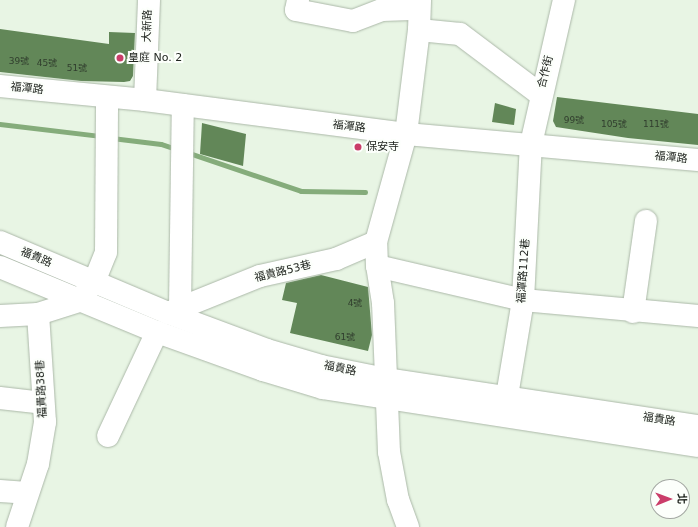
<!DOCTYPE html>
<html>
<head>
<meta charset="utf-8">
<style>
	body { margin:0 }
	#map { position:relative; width:698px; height:527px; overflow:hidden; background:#e8f5e4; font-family:"DejaVu Sans","Noto Sans TC",sans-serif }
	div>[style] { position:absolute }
	.stream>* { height:4.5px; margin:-2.25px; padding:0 2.25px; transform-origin:2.25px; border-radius:2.25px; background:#85ac7b }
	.building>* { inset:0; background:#628758 }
	.roads { filter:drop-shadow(0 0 1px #abb8a8) drop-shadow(0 0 1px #abb8a8) }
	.minor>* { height:22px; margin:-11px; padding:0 11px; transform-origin:11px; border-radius:11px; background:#fff }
	.dots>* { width:11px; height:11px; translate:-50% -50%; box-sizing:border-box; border:2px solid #fcfffb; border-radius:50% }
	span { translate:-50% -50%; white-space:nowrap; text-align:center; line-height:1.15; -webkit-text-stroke:4px #fcfffb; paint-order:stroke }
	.number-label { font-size:9px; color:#313e2e }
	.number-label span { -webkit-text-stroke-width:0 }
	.street-label { font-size:11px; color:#212620 }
	.poi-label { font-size:11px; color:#212620 }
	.left { translate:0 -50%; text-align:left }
	.north { position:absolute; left:650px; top:479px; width:40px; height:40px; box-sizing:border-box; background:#fcfffb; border:1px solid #a4a8a3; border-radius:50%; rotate:89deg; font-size:11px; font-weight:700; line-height:16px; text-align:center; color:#212620 }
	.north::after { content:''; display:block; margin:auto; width:14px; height:18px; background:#ca3d69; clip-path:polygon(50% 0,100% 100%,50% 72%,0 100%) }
</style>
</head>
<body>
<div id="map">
	<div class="stream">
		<div style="left:0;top:124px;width:102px;rotate:6.8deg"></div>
		<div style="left:112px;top:138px;width:49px;rotate:7deg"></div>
		<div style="left:161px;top:144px;width:16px;rotate:18deg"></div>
		<div style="left:189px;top:153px;width:118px;rotate:18.7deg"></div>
		<div style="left:301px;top:191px;width:64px;rotate:0.9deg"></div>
	</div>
	<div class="building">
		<div style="clip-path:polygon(0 29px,109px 44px,109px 32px,135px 33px,133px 76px,130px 81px,124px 82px,81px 81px,0 72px)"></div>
		<div style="clip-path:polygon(557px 97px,698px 114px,698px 145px,628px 138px,556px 127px,553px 121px)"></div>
		<div style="clip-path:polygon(495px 103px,516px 109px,514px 125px,492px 122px)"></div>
		<div style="clip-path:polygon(202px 123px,246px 134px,243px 166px,200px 154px)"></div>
		<div style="clip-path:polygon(321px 275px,368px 287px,372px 335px,368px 351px,290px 333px,297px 303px,282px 300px,286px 283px)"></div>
	</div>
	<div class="roads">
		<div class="minor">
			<div style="left:298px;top:0;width:10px;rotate:101deg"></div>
			<div style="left:296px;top:10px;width:58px;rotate:10.9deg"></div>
			<div style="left:353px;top:21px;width:31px;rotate:-21deg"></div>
			<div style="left:382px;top:10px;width:37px;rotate:-2deg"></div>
			<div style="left:419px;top:30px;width:41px;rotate:5.6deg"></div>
			<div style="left:460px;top:34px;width:101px;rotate:37deg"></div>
			<div style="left:0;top:86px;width:146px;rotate:5.5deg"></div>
			<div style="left:145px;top:100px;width:263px;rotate:7.4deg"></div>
			<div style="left:406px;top:134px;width:293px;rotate:5.1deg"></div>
			<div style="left:145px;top:100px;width:100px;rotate:-87.7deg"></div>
			<div style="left:0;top:242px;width:182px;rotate:22.9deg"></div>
			<div style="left:168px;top:313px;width:106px;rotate:20.5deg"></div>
			<div style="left:267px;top:350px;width:56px;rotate:16.5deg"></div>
			<div style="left:321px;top:366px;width:66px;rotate:11.3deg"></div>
			<div style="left:386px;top:379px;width:316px;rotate:8.6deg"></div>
			<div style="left:377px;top:266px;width:150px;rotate:13.1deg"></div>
			<div style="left:523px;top:300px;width:176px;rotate:5.2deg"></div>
			<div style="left:0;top:267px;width:170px;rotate:22.5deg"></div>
			<div style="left:157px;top:332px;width:113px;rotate:19.7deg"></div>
			<div style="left:263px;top:370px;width:63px;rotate:16.7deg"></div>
			<div style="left:323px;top:388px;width:379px;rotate:8.8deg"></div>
			<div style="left:180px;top:308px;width:203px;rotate:-89.2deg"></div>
			<div style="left:633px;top:312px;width:92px;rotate:-81.9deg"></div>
			<div style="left:168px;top:313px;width:99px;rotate:-21.9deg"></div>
			<div style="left:260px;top:276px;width:78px;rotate:-12.6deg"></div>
			<div style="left:336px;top:259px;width:43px;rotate:-23deg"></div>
			<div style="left:0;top:316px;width:38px;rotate:-3deg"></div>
			<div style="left:507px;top:396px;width:97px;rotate:-80.5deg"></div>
			<div style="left:523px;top:300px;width:156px;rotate:-87.1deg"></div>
			<div style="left:531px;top:144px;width:148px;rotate:-77.1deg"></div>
			<div style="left:0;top:398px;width:43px;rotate:6.6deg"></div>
			<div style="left:108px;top:436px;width:115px;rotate:-64.8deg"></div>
			<div style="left:0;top:491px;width:27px;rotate:4deg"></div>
			<div style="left:17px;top:527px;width:66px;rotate:-71.6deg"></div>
			<div style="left:38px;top:464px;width:43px;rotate:-80.5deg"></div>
			<div style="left:45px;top:422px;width:108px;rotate:-93.7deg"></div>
			<div style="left:38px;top:314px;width:43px;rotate:-17.6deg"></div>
			<div style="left:79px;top:301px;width:24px;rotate:-52deg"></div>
			<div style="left:94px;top:282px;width:32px;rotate:-68deg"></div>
			<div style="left:106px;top:252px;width:154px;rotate:-89.6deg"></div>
			<div style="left:408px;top:527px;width:29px;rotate:-110deg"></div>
			<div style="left:398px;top:500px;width:49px;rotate:-100.6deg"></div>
			<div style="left:389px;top:452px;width:149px;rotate:-92.3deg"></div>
			<div style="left:383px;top:303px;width:37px;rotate:-99deg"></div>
			<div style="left:377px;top:266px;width:24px;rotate:-92deg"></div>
			<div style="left:376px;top:242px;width:112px;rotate:-74.5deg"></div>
			<div style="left:406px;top:134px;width:105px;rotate:-82.9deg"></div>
			<div style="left:419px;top:30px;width:30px;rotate:-88deg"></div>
		</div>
	</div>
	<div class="dots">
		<div style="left:120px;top:58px;background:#ca3d69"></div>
		<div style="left:358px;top:147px;background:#ca3d69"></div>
	</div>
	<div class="number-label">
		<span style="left:19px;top:61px">39號</span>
		<span style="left:47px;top:63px">45號</span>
		<span style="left:77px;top:68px">51號</span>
		<span style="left:574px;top:120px">99號</span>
		<span style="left:614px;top:124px">105號</span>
		<span style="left:656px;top:124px">111號</span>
		<span style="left:355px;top:303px">4號</span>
		<span style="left:345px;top:337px">61號</span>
	</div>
	<div class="street-label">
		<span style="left:148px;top:26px;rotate:-88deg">大新路</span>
		<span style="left:546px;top:72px;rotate:-76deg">合作街</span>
		<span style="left:27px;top:89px;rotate:6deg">福潭路</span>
		<span style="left:349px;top:127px;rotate:7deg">福潭路</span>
		<span style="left:671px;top:158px;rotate:6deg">福潭路</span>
		<span style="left:36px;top:258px;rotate:23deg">福貴路</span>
		<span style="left:524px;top:271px;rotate:-86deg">福潭路112巷</span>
		<span style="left:283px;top:272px;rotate:-14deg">福貴路53巷</span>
		<span style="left:340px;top:369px;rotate:12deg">福貴路</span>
		<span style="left:42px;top:389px;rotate:-93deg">福貴路38巷</span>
		<span style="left:659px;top:420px;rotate:9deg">福貴路</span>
	</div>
	<div class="poi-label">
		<span class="left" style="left:128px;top:58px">皇庭 No. 2</span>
		<span class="left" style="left:366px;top:147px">保安寺</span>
	</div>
	<div class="north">北</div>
</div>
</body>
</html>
